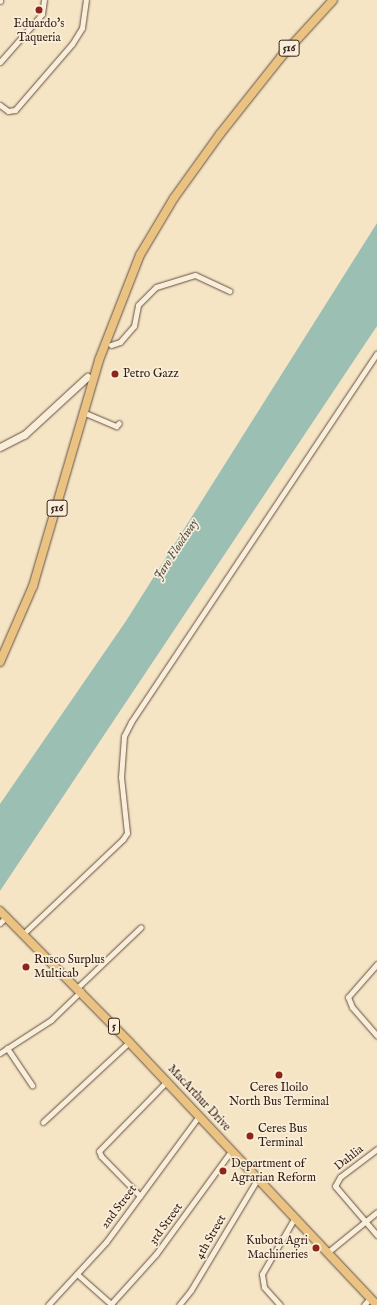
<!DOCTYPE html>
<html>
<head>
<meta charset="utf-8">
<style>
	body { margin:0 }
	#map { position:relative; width:377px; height:1305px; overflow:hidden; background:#f5e5c5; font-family:"IM FELL English",serif }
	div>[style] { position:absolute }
	.water>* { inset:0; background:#9cbfb4 }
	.roads { filter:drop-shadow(0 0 1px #644f41) drop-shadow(0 0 1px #644f41) }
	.street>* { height:5px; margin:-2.5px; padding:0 2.5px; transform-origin:2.5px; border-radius:2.5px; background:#f8eed9 }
	.secondary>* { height:7px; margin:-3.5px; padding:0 3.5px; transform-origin:3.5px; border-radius:3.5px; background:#f8eed9 }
	.primary>* { height:8px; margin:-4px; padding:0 4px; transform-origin:4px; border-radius:4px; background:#eac282 }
	.dots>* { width:11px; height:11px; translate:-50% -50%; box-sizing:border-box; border:2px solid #f8eed9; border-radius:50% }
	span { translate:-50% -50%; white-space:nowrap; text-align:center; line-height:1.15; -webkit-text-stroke:3.5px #f8eed9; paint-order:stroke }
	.shield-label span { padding:1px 3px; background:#f8eed9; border:1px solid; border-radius:3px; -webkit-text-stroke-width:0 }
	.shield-label { font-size:11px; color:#331d15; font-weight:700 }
	.poi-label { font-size:12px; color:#331d15 }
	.left { translate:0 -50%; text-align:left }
	.right { translate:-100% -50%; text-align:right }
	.street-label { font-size:12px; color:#331d15 }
	.water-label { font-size:13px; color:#524e45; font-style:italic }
</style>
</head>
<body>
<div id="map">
	<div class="water">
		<div style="clip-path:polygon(377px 223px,377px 326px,0 891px,0 804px,126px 621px)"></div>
	</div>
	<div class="roads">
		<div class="street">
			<div style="left:0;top:1px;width:1px;rotate:-90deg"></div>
			<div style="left:0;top:62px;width:64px;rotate:-48.8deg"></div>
			<div style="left:42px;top:14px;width:14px;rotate:-82deg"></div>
			<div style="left:0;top:105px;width:10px;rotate:37deg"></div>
			<div style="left:8px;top:111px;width:7px;rotate:-8deg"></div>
			<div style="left:15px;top:110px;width:87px;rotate:-49.2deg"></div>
			<div style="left:72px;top:44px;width:19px;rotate:-58deg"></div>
			<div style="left:82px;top:28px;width:28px;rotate:-82deg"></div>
			<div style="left:111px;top:345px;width:9px;rotate:-18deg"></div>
			<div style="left:120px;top:342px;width:21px;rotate:-49deg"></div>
			<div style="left:134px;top:326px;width:21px;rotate:-79deg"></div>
			<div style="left:138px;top:305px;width:25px;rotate:-45deg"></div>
			<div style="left:156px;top:287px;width:41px;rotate:-17.1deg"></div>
			<div style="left:195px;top:275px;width:38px;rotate:25deg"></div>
			<div style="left:85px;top:413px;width:34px;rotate:23deg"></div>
			<div style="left:116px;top:426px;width:4px;rotate:-45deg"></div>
			<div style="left:0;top:923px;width:8px;rotate:-45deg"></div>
			<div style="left:23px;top:934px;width:138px;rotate:-43.5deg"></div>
			<div style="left:123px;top:839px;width:7px;rotate:-56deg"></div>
			<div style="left:127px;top:833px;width:56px;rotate:-96.1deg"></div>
			<div style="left:121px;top:777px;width:41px;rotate:-85.8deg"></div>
			<div style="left:124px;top:736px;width:16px;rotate:-63deg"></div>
			<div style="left:131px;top:722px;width:443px;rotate:-56.3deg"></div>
			<div style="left:377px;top:964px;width:44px;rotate:131.3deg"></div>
			<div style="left:348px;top:997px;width:11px;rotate:68deg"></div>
			<div style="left:352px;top:1007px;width:38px;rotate:49deg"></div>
			<div style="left:77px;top:988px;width:88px;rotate:-43.6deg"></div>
			<div style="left:7px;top:1048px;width:45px;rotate:56deg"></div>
			<div style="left:0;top:1053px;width:61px;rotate:-32.9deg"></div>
			<div style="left:51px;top:1020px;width:42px;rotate:-44deg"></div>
			<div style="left:43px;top:1122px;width:117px;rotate:-42.9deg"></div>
			<div style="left:377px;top:1149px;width:46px;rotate:142.9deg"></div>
			<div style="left:340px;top:1177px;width:10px;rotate:119deg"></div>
			<div style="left:335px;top:1186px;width:65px;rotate:49.4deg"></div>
			<div style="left:140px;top:1196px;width:56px;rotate:-134.3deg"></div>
			<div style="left:101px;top:1156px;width:5px;rotate:-112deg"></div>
			<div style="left:99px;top:1151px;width:98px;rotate:-45.8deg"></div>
			<div style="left:328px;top:1252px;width:63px;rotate:-39.2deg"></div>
			<div style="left:77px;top:1274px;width:47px;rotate:41.5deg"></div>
			<div style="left:48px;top:1305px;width:86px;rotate:-47.4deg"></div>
			<div style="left:106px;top:1242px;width:157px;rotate:-53.6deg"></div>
			<div style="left:110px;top:1305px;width:69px;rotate:-48deg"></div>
			<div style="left:156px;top:1254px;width:127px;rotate:-53.9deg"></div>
			<div style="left:179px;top:1305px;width:19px;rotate:-51deg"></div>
			<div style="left:191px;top:1290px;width:131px;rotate:-59.1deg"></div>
			<div style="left:280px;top:1305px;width:24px;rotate:-132deg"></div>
			<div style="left:264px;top:1287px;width:13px;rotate:-99deg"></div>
			<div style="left:262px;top:1274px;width:66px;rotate:-59.9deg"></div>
			<div style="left:364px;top:1305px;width:9px;rotate:-49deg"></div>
		</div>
		<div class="secondary">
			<div style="left:0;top:447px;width:27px;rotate:-27deg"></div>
			<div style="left:24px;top:435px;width:86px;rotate:-42.6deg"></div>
		</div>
		<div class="primary">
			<div style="left:0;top:662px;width:83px;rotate:-66.5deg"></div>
			<div style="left:33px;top:586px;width:235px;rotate:-73.7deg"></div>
			<div style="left:99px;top:360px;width:113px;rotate:-68.7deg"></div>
			<div style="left:140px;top:255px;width:66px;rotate:-59.2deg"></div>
			<div style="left:174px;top:198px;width:79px;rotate:-54.3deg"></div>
			<div style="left:220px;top:134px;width:98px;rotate:-51.6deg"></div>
			<div style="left:281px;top:57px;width:77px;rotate:-47.6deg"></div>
			<div style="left:0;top:911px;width:184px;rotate:45.4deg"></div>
			<div style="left:129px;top:1042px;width:361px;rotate:46.7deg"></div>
		</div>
	</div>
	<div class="dots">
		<div style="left:39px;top:10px;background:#8f2418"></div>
		<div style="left:115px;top:374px;background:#8f2418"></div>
		<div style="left:26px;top:967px;background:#8f2418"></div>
		<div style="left:279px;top:1075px;background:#8f2418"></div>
		<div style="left:250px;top:1136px;background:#8f2418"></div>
		<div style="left:223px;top:1171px;background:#8f2418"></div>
		<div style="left:316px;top:1248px;background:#8f2418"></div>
	</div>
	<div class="shield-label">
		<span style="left:289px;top:48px">516</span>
		<span style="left:57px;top:508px">516</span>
		<span style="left:114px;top:1026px">5</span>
	</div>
	<div class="poi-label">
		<span style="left:39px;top:31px">Eduardo's<br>Taqueria</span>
		<span class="left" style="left:123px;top:374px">Petro Gazz</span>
		<span class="left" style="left:34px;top:967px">Rusco Surplus<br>Multicab</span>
		<span style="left:279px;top:1095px">Ceres Iloilo<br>North Bus Terminal</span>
		<span class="left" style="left:258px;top:1136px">Ceres Bus<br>Terminal</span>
		<span class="left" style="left:231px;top:1171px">Department of<br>Agrarian Reform</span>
		<span class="right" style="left:308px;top:1248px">Kubota Agri<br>Machineries</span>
	</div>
	<div class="street-label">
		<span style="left:199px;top:1098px;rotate:47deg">MacArthur Drive</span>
		<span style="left:349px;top:1158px;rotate:-38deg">Dahlia</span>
		<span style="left:119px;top:1207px;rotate:-53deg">2nd Street</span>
		<span style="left:166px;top:1224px;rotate:-54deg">3rd Street</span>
		<span style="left:211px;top:1237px;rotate:-60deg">4th Street</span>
	</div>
	<div class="water-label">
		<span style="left:177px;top:550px;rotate:-57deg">Jaro Floodway</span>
	</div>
</div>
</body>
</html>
